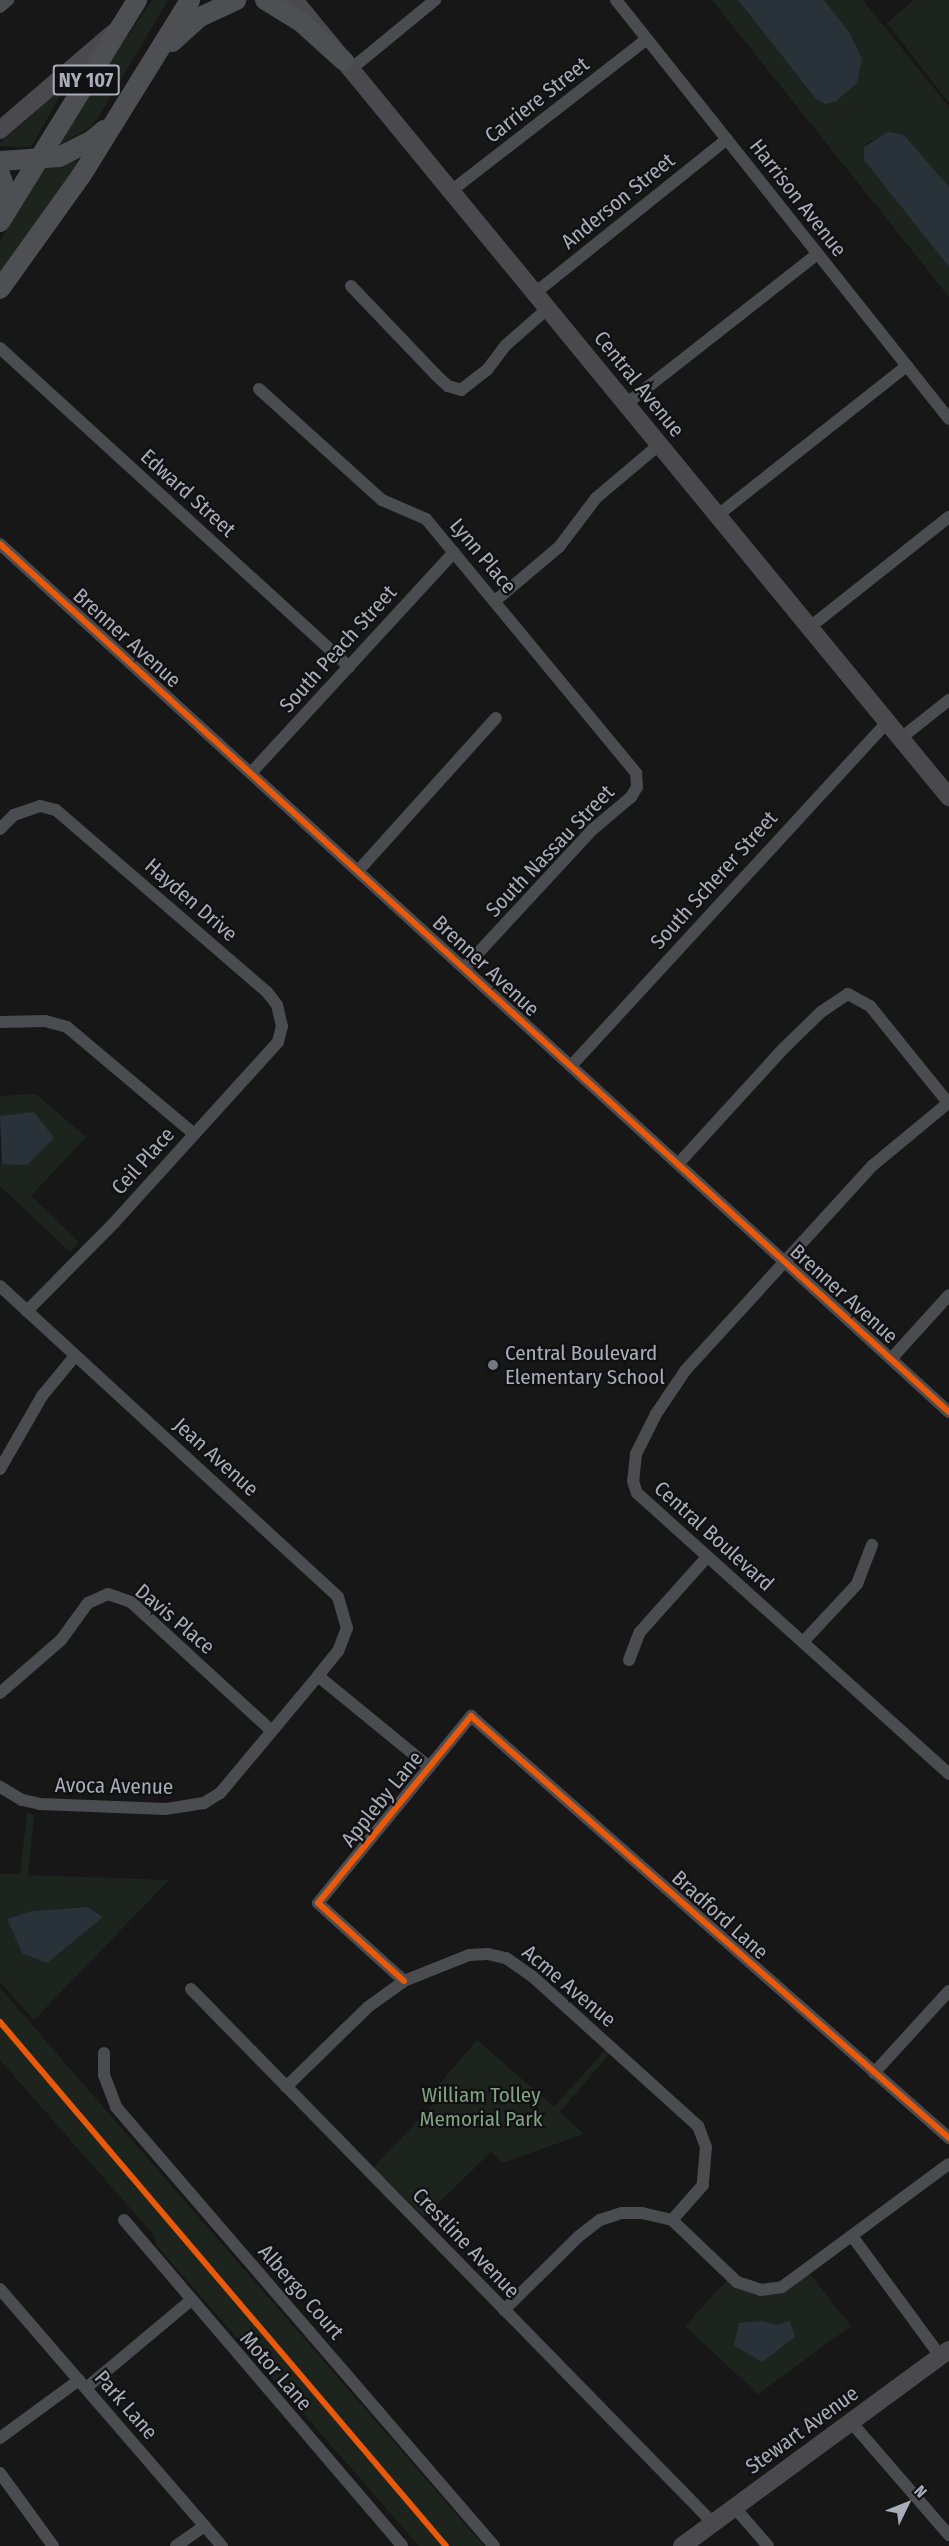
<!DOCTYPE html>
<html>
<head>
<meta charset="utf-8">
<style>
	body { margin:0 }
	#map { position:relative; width:949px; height:2546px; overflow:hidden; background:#171717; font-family:"Fira Sans Condensed",sans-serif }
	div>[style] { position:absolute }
	.green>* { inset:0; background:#1d241e }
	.water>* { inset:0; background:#2a3239 }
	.street>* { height:12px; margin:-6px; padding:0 6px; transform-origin:6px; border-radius:6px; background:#4b4c50 }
	.secondary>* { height:18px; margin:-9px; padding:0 9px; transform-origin:9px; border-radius:9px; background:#4a4a4e }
	.primary>* { height:20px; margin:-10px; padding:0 10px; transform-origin:10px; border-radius:10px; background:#4d4f52 }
	.cycleway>* { height:6px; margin:-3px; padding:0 3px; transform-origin:3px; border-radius:3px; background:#e8590c }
	.dots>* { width:16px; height:16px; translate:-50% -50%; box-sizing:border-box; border:3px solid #111113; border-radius:50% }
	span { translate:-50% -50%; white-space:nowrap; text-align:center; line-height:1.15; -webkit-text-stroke:4.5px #111113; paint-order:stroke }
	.shield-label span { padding:2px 4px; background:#111113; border:2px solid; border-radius:4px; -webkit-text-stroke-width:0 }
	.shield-label { font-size:20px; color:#a8adb8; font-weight:700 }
	.street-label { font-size:21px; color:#a8adb8 }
	.poi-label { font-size:21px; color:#a8adb8 }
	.left { translate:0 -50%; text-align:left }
	.park-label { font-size:21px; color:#7fa381 }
	.north { position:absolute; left:877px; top:2474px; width:60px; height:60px; -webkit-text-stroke:4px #111113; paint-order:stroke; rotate:47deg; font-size:16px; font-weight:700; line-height:24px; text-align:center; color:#a8adb8 }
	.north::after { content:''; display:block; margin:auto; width:21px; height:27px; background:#a8adb8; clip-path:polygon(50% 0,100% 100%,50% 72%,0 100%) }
</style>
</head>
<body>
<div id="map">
	<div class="green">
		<div style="clip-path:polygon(152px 0,168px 0,99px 116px,92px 126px,59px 145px,92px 88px)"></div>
		<div style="clip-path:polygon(712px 0,738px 0,816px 99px,849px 32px,824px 0,863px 0,949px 107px,949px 187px,871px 140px,864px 147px,864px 160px,949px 267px,949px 297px)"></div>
		<div style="clip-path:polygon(914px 0,949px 0,949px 103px,887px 23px)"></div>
		<div style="clip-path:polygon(67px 84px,31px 147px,0 146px,0 143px)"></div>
		<div style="clip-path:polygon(78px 160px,75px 173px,0 275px,0 241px,41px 168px)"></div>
		<div style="clip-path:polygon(36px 1094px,86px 1137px,31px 1196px,79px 1242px,70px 1252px,0 1186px,0 1161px,3px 1164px,34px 1113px,0 1116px,0 1096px)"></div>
		<div style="clip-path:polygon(evenodd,27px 1812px,34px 1815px,28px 1875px,169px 1880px,34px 2020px,0 1982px,0 1874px,20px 1874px,27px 1812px,88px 1907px,102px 1916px,22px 1953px,7px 1919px,31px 1911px,88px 1907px)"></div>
		<div style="clip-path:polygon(0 1988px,484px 2546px,419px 2546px,156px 2245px,153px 2234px,0 2060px)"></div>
		<div style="clip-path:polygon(477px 2040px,554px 2107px,608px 2047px,612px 2051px,560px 2112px,584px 2134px,502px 2163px,491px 2152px,424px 2217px,374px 2167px,435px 2102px,429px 2096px)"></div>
		<div style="clip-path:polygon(809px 2273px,851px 2326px,758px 2394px,685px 2326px,729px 2278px,744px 2291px,771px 2295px,786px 2291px)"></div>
	</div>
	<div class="water">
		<div style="clip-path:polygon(738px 0,824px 0,849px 32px,862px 59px,857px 83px,835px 102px,825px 104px,816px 99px)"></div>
		<div style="clip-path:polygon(888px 132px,904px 135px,949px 187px,949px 267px,864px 160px,864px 147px)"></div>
		<div style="clip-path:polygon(34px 1112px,54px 1138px,27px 1165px,2px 1164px,0 1116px)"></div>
		<div style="clip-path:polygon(88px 1907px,103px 1917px,47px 1963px,22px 1953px,7px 1919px,31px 1911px)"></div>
		<div style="clip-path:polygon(762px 2321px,777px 2325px,790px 2321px,795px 2337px,762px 2362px,734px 2345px,739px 2323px)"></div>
	</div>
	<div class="street">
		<div style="left:616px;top:0;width:535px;rotate:51.52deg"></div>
		<div style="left:0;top:7px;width:11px;rotate:-41deg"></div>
		<div style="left:351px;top:69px;width:109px;rotate:-39.4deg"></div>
		<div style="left:451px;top:191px;width:248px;rotate:-37.8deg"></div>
		<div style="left:351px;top:286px;width:122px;rotate:46.3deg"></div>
		<div style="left:435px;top:374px;width:18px;rotate:43deg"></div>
		<div style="left:448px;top:386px;width:14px;rotate:17deg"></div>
		<div style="left:461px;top:390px;width:33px;rotate:-38deg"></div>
		<div style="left:487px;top:370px;width:31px;rotate:-53deg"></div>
		<div style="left:506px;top:345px;width:55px;rotate:-41.3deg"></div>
		<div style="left:535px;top:293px;width:246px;rotate:-38.7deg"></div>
		<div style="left:0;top:348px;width:473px;rotate:42.4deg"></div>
		<div style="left:259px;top:389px;width:166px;rotate:42.1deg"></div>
		<div style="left:382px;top:500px;width:48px;rotate:23.4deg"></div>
		<div style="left:426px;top:519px;width:330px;rotate:50.4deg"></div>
		<div style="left:636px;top:773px;width:14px;rotate:86deg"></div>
		<div style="left:637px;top:787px;width:12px;rotate:121deg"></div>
		<div style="left:631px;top:797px;width:51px;rotate:139.8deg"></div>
		<div style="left:592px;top:830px;width:188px;rotate:132.8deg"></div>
		<div style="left:626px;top:404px;width:243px;rotate:-38.1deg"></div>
		<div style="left:718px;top:515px;width:241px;rotate:-38.3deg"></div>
		<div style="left:0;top:544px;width:1286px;rotate:42.45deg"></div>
		<div style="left:495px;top:601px;width:84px;rotate:-40.2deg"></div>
		<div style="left:559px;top:547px;width:61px;rotate:-52.9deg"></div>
		<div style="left:596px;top:498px;width:82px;rotate:-40.1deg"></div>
		<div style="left:810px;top:627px;width:177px;rotate:-38.4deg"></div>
		<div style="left:901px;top:738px;width:61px;rotate:-38.4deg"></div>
		<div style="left:251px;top:773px;width:300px;rotate:-47.4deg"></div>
		<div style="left:0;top:829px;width:20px;rotate:-45deg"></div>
		<div style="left:14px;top:815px;width:28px;rotate:-19deg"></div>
		<div style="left:40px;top:806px;width:16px;rotate:14deg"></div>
		<div style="left:56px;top:810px;width:279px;rotate:40.8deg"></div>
		<div style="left:267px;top:992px;width:16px;rotate:52deg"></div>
		<div style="left:277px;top:1005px;width:22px;rotate:77deg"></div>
		<div style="left:282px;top:1026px;width:16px;rotate:104deg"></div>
		<div style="left:278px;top:1042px;width:244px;rotate:132.2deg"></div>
		<div style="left:114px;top:1223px;width:124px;rotate:134.7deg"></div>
		<div style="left:358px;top:871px;width:206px;rotate:-48deg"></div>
		<div style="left:0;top:1022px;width:45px;rotate:-1.3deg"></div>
		<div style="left:45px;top:1021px;width:23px;rotate:15deg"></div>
		<div style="left:67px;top:1027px;width:166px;rotate:40.1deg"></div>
		<div style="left:571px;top:1066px;width:467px;rotate:-47.4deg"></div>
		<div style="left:948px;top:1103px;width:99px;rotate:140.3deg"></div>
		<div style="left:872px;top:1166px;width:277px;rotate:132.4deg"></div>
		<div style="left:685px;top:1371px;width:52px;rotate:124deg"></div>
		<div style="left:656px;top:1414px;width:45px;rotate:116.6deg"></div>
		<div style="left:636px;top:1454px;width:27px;rotate:96deg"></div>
		<div style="left:633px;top:1481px;width:13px;rotate:72deg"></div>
		<div style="left:637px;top:1493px;width:420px;rotate:42deg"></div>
		<div style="left:678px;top:1164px;width:156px;rotate:-47.6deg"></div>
		<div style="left:783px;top:1049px;width:53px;rotate:-44.2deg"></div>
		<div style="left:821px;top:1012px;width:32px;rotate:-34deg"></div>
		<div style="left:848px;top:994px;width:25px;rotate:29deg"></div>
		<div style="left:870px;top:1006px;width:126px;rotate:51.1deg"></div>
		<div style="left:0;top:1286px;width:459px;rotate:42.6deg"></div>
		<div style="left:338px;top:1597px;width:32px;rotate:74deg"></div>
		<div style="left:347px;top:1628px;width:25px;rotate:111deg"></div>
		<div style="left:338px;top:1651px;width:32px;rotate:129deg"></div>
		<div style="left:318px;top:1676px;width:153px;rotate:129.9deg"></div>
		<div style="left:220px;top:1793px;width:19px;rotate:148deg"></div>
		<div style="left:204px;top:1803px;width:38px;rotate:171deg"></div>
		<div style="left:166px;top:1809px;width:126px;rotate:-177.7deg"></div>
		<div style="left:40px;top:1804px;width:18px;rotate:-167deg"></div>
		<div style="left:22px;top:1800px;width:26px;rotate:-149deg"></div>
		<div style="left:891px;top:1359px;width:86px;rotate:-47.8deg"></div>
		<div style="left:0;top:1469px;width:84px;rotate:-60.1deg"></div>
		<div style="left:42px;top:1396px;width:52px;rotate:-50.5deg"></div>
		<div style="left:803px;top:1642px;width:79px;rotate:-47deg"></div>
		<div style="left:857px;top:1584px;width:42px;rotate:-69deg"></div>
		<div style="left:629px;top:1660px;width:30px;rotate:-69deg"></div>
		<div style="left:640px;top:1632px;width:101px;rotate:-48.2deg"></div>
		<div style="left:318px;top:1676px;width:144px;rotate:39.3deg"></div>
		<div style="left:0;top:1693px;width:81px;rotate:-41deg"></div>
		<div style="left:61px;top:1640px;width:46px;rotate:-53.9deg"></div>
		<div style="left:88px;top:1603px;width:22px;rotate:-24deg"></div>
		<div style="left:108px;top:1594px;width:24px;rotate:19deg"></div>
		<div style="left:131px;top:1602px;width:191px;rotate:42.5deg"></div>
		<div style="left:404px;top:1981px;width:116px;rotate:-137.8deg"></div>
		<div style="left:318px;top:1903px;width:242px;rotate:-50.7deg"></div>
		<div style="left:471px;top:1716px;width:638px;rotate:41.44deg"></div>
		<div style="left:191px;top:1989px;width:747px;rotate:45.65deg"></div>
		<div style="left:104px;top:2053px;width:22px;rotate:90deg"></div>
		<div style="left:104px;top:2075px;width:34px;rotate:69deg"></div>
		<div style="left:116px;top:2107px;width:579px;rotate:49.27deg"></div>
		<div style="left:874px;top:2073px;width:111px;rotate:-47.6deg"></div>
		<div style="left:286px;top:2087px;width:115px;rotate:-44.3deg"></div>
		<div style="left:368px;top:2007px;width:44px;rotate:-35.8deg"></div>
		<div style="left:404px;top:1981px;width:70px;rotate:-21.8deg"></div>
		<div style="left:469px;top:1955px;width:19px;rotate:-3deg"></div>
		<div style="left:488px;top:1954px;width:18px;rotate:13deg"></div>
		<div style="left:506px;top:1958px;width:32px;rotate:35deg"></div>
		<div style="left:532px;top:1976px;width:224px;rotate:42.1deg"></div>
		<div style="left:698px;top:2126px;width:22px;rotate:69deg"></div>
		<div style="left:706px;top:2147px;width:38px;rotate:95deg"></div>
		<div style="left:703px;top:2185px;width:47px;rotate:131.5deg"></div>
		<div style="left:124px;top:2220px;width:428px;rotate:49.5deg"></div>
		<div style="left:852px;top:2236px;width:149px;rotate:53.7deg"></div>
		<div style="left:0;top:2289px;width:340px;rotate:49.2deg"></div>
		<div style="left:504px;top:2310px;width:104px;rotate:-44.6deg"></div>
		<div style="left:578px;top:2237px;width:28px;rotate:-38deg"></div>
		<div style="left:600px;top:2220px;width:23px;rotate:-18deg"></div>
		<div style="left:622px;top:2213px;width:20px"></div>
		<div style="left:642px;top:2213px;width:31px;rotate:13deg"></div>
		<div style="left:672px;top:2220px;width:90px;rotate:43.6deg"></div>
		<div style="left:737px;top:2282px;width:25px;rotate:18deg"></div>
		<div style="left:761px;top:2290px;width:21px;rotate:-8deg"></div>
		<div style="left:782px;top:2287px;width:207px;rotate:-36.4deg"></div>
		<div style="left:86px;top:2388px;width:136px;rotate:-39.9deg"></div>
		<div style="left:851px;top:2422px;width:150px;rotate:49.1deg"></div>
		<div style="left:0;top:2438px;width:98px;rotate:-36.3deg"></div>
		<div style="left:0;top:2473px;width:90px;rotate:54deg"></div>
		<div style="left:735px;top:2508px;width:50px;rotate:49deg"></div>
		<div style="left:176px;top:2546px;width:35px;rotate:-35deg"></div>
	</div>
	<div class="secondary">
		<div style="left:294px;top:0;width:1032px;rotate:50.59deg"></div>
		<div style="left:0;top:130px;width:149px;rotate:-40.6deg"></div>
		<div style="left:682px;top:2546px;width:331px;rotate:-36.3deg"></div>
	</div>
	<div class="primary">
		<div style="left:265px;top:0;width:42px;rotate:31.4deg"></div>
		<div style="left:301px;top:22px;width:58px;rotate:42.2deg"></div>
		<div style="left:172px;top:42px;width:38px;rotate:-42deg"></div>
		<div style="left:200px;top:17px;width:40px;rotate:-25deg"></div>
		<div style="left:0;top:161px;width:59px;rotate:-3.9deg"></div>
		<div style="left:59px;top:157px;width:36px;rotate:-27deg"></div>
		<div style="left:91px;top:141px;width:17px;rotate:-40deg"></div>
		<div style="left:0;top:174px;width:18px;rotate:71deg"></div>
		<div style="left:6px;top:191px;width:21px;rotate:95deg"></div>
		<div style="left:0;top:222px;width:261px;rotate:-58.3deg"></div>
		<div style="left:0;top:289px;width:139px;rotate:-54.4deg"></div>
		<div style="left:81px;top:176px;width:207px;rotate:-58.2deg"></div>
	</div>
	<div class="cycleway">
		<div style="left:0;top:544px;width:1286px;rotate:42.45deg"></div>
		<div style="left:404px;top:1981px;width:116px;rotate:-137.8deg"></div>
		<div style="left:318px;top:1903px;width:242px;rotate:-50.7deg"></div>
		<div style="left:471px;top:1716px;width:638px;rotate:41.44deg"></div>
		<div style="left:0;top:2022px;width:688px;rotate:49.6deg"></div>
	</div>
	<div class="dots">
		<div style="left:493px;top:1365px;background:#757880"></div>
	</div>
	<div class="shield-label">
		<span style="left:86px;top:80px">NY 107</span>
	</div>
	<div class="street-label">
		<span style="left:537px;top:100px;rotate:-38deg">Carriere Street</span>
		<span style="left:798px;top:198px;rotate:52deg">Harrison Avenue</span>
		<span style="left:618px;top:201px;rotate:-39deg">Anderson Street</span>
		<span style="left:639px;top:384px;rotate:51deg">Central Avenue</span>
		<span style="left:188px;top:493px;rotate:42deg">Edward Street</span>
		<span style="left:483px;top:556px;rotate:50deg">Lynn Place</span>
		<span style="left:127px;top:638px;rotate:42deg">Brenner Avenue</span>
		<span style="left:338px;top:649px;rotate:-48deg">South Peach Street</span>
		<span style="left:550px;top:851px;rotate:-46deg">South Nassau Street</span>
		<span style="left:714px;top:880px;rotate:-48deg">South Scherer Street</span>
		<span style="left:191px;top:900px;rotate:41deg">Hayden Drive</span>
		<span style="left:486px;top:966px;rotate:43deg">Brenner Avenue</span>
		<span style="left:143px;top:1161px;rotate:-48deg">Ceil Place</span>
		<span style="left:844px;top:1294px;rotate:42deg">Brenner Avenue</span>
		<span style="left:216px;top:1457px;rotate:42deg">Jean Avenue</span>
		<span style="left:714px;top:1536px;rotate:42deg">Central Boulevard</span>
		<span style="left:175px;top:1619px;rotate:40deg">Davis Place</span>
		<span style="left:114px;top:1786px;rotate:1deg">Avoca Avenue</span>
		<span style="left:382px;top:1799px;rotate:-51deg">Appleby Lane</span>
		<span style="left:720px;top:1915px;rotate:42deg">Bradford Lane</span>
		<span style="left:569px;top:1986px;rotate:40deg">Acme Avenue</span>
		<span style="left:466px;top:2243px;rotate:46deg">Crestline Avenue</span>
		<span style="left:301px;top:2292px;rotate:49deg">Albergo Court</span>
		<span style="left:276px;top:2371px;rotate:49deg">Motor Lane</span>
		<span style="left:126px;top:2405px;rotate:49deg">Park Lane</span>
		<span style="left:802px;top:2430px;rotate:-36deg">Stewart Avenue</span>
	</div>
	<div class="poi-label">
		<span class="left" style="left:505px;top:1365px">Central Boulevard<br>Elementary School</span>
	</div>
	<div class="park-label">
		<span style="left:481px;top:2107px">William Tolley<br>Memorial Park</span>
	</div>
	<div class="north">N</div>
</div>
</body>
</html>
